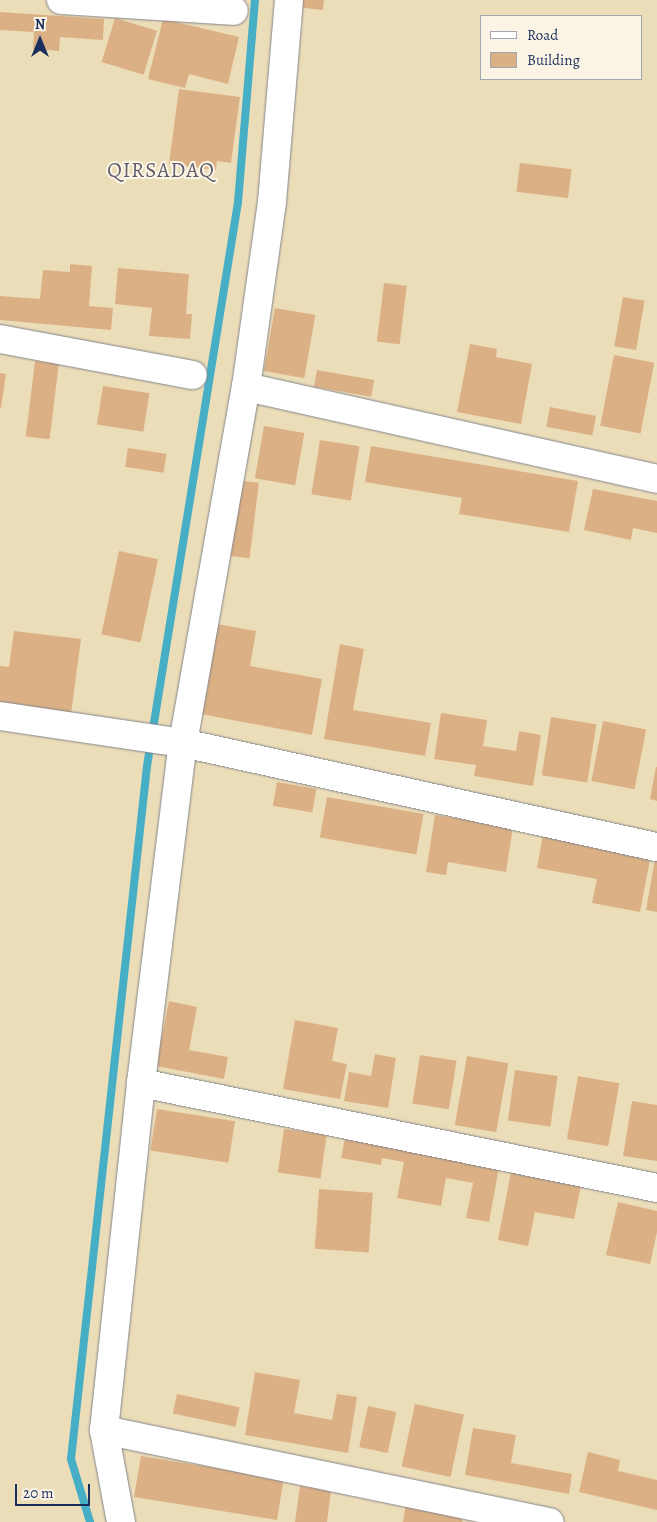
<!DOCTYPE html>
<html>
<head>
<meta charset="utf-8">
<style>
	body { margin:0 }
	#map { position:relative; width:657px; height:1522px; overflow:hidden; background:#ecddb9; font-family:Alegreya,serif }
	div>[style] { position:absolute }
	.stream>* { height:8px; margin:-4px; padding:0 4px; transform-origin:4px; border-radius:4px; background:#46aec5 }
	.building>* { inset:0; background:#dcb085; transform-origin:0 0 }
	.roads { filter:drop-shadow(0 0 1px #84868c) drop-shadow(0 0 1px #84868c) }
	.street>* { height:28px; margin:-14px; padding:0 14px; transform-origin:14px; border-radius:14px; background:#fff }
	span { translate:-50% -50%; white-space:nowrap; text-align:center; line-height:1.15; -webkit-text-stroke:4px #fcf5e5; paint-order:stroke }
	.quarter-label { font-size:21px; color:#5f5c6c; letter-spacing:1px }
	.legend { position:absolute; left:480px; top:15px; width:162px; height:65px; box-sizing:border-box; background:#fcf5e5; border:1px solid #a2a6af; margin:0; padding:6px 9px; list-style:none; font-size:15px; color:#1b2f5e }
	.legend li { display:flex; align-items:center; gap:10px; height:25px }
	.legend b { width:25px; border:1px solid #a2a6af }
	.north { position:absolute; left:15px; top:15px; width:50px; height:50px; -webkit-text-stroke:4px #fcf5e5; paint-order:stroke; rotate:0deg; font-size:14px; font-weight:700; line-height:20px; text-align:center; color:#1b2f5e }
	.north::after { content:''; display:block; margin:auto; width:18px; height:22px; background:#1b2f5e; clip-path:polygon(50% 0,100% 100%,50% 72%,0 100%) }
	.scale { position:absolute; left:15px; top:1484px; width:75px; height:22px; box-sizing:border-box; border:2px solid #1b2f5e; border-top:0; padding-left:6px; font-size:15px; line-height:18px; white-space:nowrap; color:#1b2f5e; -webkit-text-stroke:4px #fcf5e5; paint-order:stroke }
</style>
</head>
<body>
<div id="map">
	<div class="stream">
		<div style="left:90px;top:1522px;width:66px;rotate:-106.8deg"></div>
		<div style="left:71px;top:1459px;width:697px;rotate:-83.74deg"></div>
		<div style="left:147px;top:766px;width:571px;rotate:-80.83deg"></div>
		<div style="left:238px;top:202px;width:203px;rotate:-85.2deg"></div>
	</div>
	<div class="building">
		<div style="clip-path:polygon(295px 0,324px 0,323px 10px,295px 7px)"></div>
		<div style="clip-path:polygon(0 12px,104px 19px,103px 40px,60px 37px,59px 51px,33px 49px,34px 32px,0 30px)"></div>
		<div style="left:115px;top:18px;width:44px;height:46px;rotate:17deg"></div>
		<div style="clip-path:polygon(163px 19px,239px 37px,228px 84px,189px 74px,185px 88px,148px 79px)"></div>
		<div style="clip-path:polygon(179px 89px,240px 97px,231px 163px,217px 161px,216px 170px,169px 164px)"></div>
		<div style="left:520px;top:163px;width:52px;height:29px;rotate:7deg"></div>
		<div style="clip-path:polygon(70px 264px,92px 266px,89px 306px,113px 308px,111px 330px,0 320px,0 296px,40px 299px,43px 270px,70px 272px)"></div>
		<div style="clip-path:polygon(118px 268px,189px 274px,186px 314px,192px 314px,190px 339px,149px 336px,152px 308px,115px 304px)"></div>
		<div style="left:384px;top:283px;width:23px;height:59px;rotate:7deg"></div>
		<div style="left:623px;top:297px;width:22px;height:50px;rotate:10deg"></div>
		<div style="left:275px;top:308px;width:41px;height:64px;rotate:10deg"></div>
		<div style="clip-path:polygon(470px 344px,497px 349px,496px 357px,532px 364px,521px 424px,457px 412px)"></div>
		<div style="left:614px;top:355px;width:41px;height:72px;rotate:11deg"></div>
		<div style="left:35px;top:361px;width:24px;height:76px;rotate:7deg"></div>
		<div style="left:317px;top:370px;width:58px;height:17px;rotate:10deg"></div>
		<div style="clip-path:polygon(0 373px,6px 374px,1px 408px,0 407px)"></div>
		<div style="left:103px;top:386px;width:47px;height:39px;rotate:9deg"></div>
		<div style="left:550px;top:407px;width:47px;height:20px;rotate:11deg"></div>
		<div style="left:264px;top:426px;width:41px;height:53px;rotate:10deg"></div>
		<div style="left:320px;top:440px;width:40px;height:55px;rotate:9deg"></div>
		<div style="clip-path:polygon(371px 446px,578px 481px,569px 532px,459px 514px,462px 498px,365px 482px)"></div>
		<div style="left:128px;top:448px;width:39px;height:19px;rotate:9deg"></div>
		<div style="left:236px;top:480px;width:23px;height:76px;rotate:7deg"></div>
		<div style="clip-path:polygon(593px 489px,657px 501px,657px 533px,633px 528px,631px 540px,584px 530px)"></div>
		<div style="left:119px;top:551px;width:40px;height:85px;rotate:12deg"></div>
		<div style="clip-path:polygon(217px 624px,256px 631px,250px 666px,322px 679px,312px 735px,201px 714px)"></div>
		<div style="clip-path:polygon(14px 631px,81px 639px,71px 714px,0 705px,0 666px,9px 667px)"></div>
		<div style="clip-path:polygon(340px 644px,364px 649px,353px 710px,431px 723px,425px 756px,324px 739px)"></div>
		<div style="clip-path:polygon(441px 713px,487px 720px,483px 746px,516px 751px,519px 731px,541px 735px,533px 786px,474px 776px,476px 765px,434px 759px)"></div>
		<div style="left:551px;top:717px;width:46px;height:59px;rotate:9deg"></div>
		<div style="left:603px;top:721px;width:44px;height:61px;rotate:11deg"></div>
		<div style="clip-path:polygon(656px 767px,657px 767px,657px 801px,650px 799px)"></div>
		<div style="left:277px;top:782px;width:40px;height:24px;rotate:10deg"></div>
		<div style="left:327px;top:797px;width:98px;height:41px;rotate:10deg"></div>
		<div style="clip-path:polygon(435px 815px,513px 827px,506px 872px,448px 862px,446px 875px,426px 872px)"></div>
		<div style="clip-path:polygon(543px 834px,651px 854px,640px 912px,592px 903px,597px 879px,537px 868px)"></div>
		<div style="clip-path:polygon(656px 854px,657px 854px,657px 912px,646px 910px)"></div>
		<div style="clip-path:polygon(169px 1001px,197px 1007px,189px 1050px,228px 1057px,224px 1079px,156px 1066px)"></div>
		<div style="clip-path:polygon(295px 1020px,338px 1028px,332px 1061px,347px 1064px,340px 1099px,283px 1089px)"></div>
		<div style="clip-path:polygon(375px 1054px,396px 1058px,388px 1108px,344px 1101px,349px 1072px,371px 1076px)"></div>
		<div style="left:420px;top:1055px;width:37px;height:49px;rotate:9deg"></div>
		<div style="left:467px;top:1056px;width:42px;height:70px;rotate:10deg"></div>
		<div style="left:515px;top:1070px;width:43px;height:51px;rotate:8deg"></div>
		<div style="left:578px;top:1076px;width:42px;height:64px;rotate:10deg"></div>
		<div style="clip-path:polygon(632px 1101px,657px 1105px,657px 1161px,623px 1156px)"></div>
		<div style="left:157px;top:1109px;width:79px;height:42px;rotate:9deg"></div>
		<div style="left:284px;top:1129px;width:43px;height:44px;rotate:8deg"></div>
		<div style="clip-path:polygon(345px 1138px,499px 1167px,489px 1222px,466px 1218px,473px 1183px,446px 1178px,441px 1206px,397px 1198px,404px 1162px,382px 1158px,381px 1165px,341px 1158px)"></div>
		<div style="clip-path:polygon(511px 1172px,581px 1186px,574px 1219px,535px 1212px,528px 1246px,498px 1240px)"></div>
		<div style="left:319px;top:1189px;width:54px;height:60px;rotate:4deg"></div>
		<div style="clip-path:polygon(618px 1202px,657px 1211px,657px 1232px,650px 1264px,606px 1255px)"></div>
		<div style="clip-path:polygon(255px 1372px,300px 1380px,294px 1413px,332px 1420px,337px 1394px,357px 1397px,348px 1453px,245px 1435px)"></div>
		<div style="left:177px;top:1394px;width:64px;height:20px;rotate:12deg"></div>
		<div style="left:415px;top:1404px;width:50px;height:64px;rotate:12deg"></div>
		<div style="left:368px;top:1406px;width:29px;height:42px;rotate:12deg"></div>
		<div style="clip-path:polygon(473px 1428px,516px 1435px,511px 1463px,572px 1474px,569px 1494px,465px 1475px)"></div>
		<div style="clip-path:polygon(588px 1452px,620px 1460px,618px 1471px,657px 1480px,657px 1510px,579px 1492px)"></div>
		<div style="clip-path:polygon(141px 1456px,228px 1470px,229px 1462px,285px 1471px,277px 1520px,134px 1497px)"></div>
		<div style="clip-path:polygon(300px 1486px,331px 1491px,327px 1522px,295px 1522px)"></div>
		<div style="clip-path:polygon(406px 1503px,463px 1513px,462px 1522px,403px 1522px)"></div>
	</div>
	<div class="roads">
		<div class="street">
			<div style="left:61px;top:0;width:173px;rotate:3.6deg"></div>
			<div style="left:0;top:339px;width:196px;rotate:10.6deg"></div>
			<div style="left:246px;top:387px;width:421px;rotate:12.6deg"></div>
			<div style="left:0;top:716px;width:185px;rotate:8.4deg"></div>
			<div style="left:183px;top:743px;width:485px;rotate:12.4deg"></div>
			<div style="left:141px;top:1083px;width:527px;rotate:11.5deg"></div>
			<div style="left:104px;top:1430px;width:455px;rotate:11.7deg"></div>
			<div style="left:121px;top:1522px;width:94px;rotate:-100.5deg"></div>
			<div style="left:104px;top:1430px;width:349px;rotate:-83.9deg"></div>
			<div style="left:141px;top:1083px;width:343px;rotate:-83deg"></div>
			<div style="left:183px;top:743px;width:362px;rotate:-80deg"></div>
			<div style="left:246px;top:387px;width:187px;rotate:-82deg"></div>
			<div style="left:272px;top:202px;width:203px;rotate:-85.2deg"></div>
		</div>
	</div>
	<div class="quarter-label">
		<span style="left:161px;top:170px">QIRSADAQ</span>
	</div>
	<ul class="legend">
	<li><b style="height:6px;background:#fff"></b>Road</li>
	<li><b style="height:14px;background:#dcb085"></b>Building</li>
	</ul>
	<div class="north">N</div>
	<div class="scale">20 m</div>
</div>
</body>
</html>
